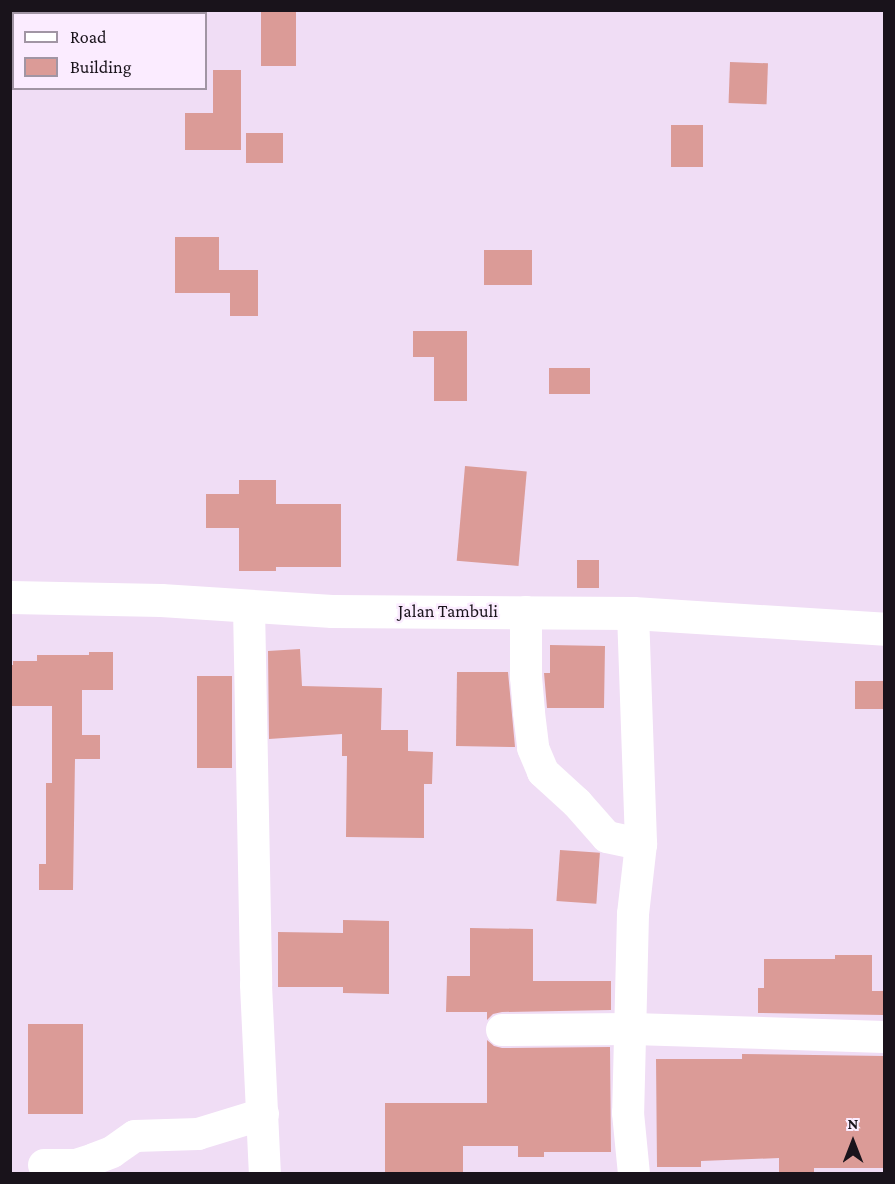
<!DOCTYPE html>
<html>
<head>
<meta charset="utf-8">
<style>
	body { margin:0 }
	#map { position:relative; width:895px; height:1184px; overflow:hidden; background:#f0ddf5; font-family:"Crimson Pro",serif }
	div>[style] { position:absolute }
	.building>* { inset:0; background:#db9b97; transform-origin:0 0 }
	.minor>* { height:32px; margin:-16px; padding:0 16px; transform-origin:16px; border-radius:16px; background:#fff }
	.tertiary>* { height:33px; margin:-16.5px; padding:0 16.5px; transform-origin:16.5px; border-radius:16.5px; background:#fff }
	span { translate:-50% -50%; white-space:nowrap; text-align:center; line-height:1.15; -webkit-text-stroke:5px #fbecff; paint-order:stroke }
	.street-label { font-size:18px; color:#19131b }
	.frame { position:absolute; inset:0; border:12px solid #19131b; pointer-events:none }
	.legend { position:absolute; left:12px; top:12px; width:195px; height:78px; box-sizing:border-box; background:#fbecff; border:2px solid #a195a4; margin:0; padding:8px 10px; list-style:none; font-size:18px; color:#19131b }
	.legend li { display:flex; align-items:center; gap:12px; height:30px }
	.legend b { width:30px; border:2px solid #a195a4 }
	.north { position:absolute; left:823px; top:1112px; width:60px; height:60px; -webkit-text-stroke:4px #fbecff; paint-order:stroke; rotate:0deg; font-size:16px; font-weight:700; line-height:24px; text-align:center; color:#19131b }
	.north::after { content:''; display:block; margin:auto; width:21px; height:27px; background:#19131b; clip-path:polygon(50% 0,100% 100%,50% 72%,0 100%) }
</style>
</head>
<body>
<div id="map">
	<div class="building">
		<div style="left:261px;top:10px;width:35px;height:56px"></div>
		<div style="left:730px;top:62px;width:38px;height:41px;rotate:2deg"></div>
		<div style="clip-path:polygon(213px 70px,241px 70px,241px 150px,185px 150px,185px 113px,213px 113px)"></div>
		<div style="left:671px;top:125px;width:32px;height:42px"></div>
		<div style="left:246px;top:133px;width:37px;height:30px"></div>
		<div style="clip-path:polygon(175px 237px,219px 237px,219px 270px,258px 270px,258px 316px,230px 316px,230px 293px,175px 293px)"></div>
		<div style="left:484px;top:250px;width:48px;height:35px"></div>
		<div style="clip-path:polygon(413px 331px,467px 331px,467px 401px,434px 401px,434px 357px,413px 357px)"></div>
		<div style="left:549px;top:368px;width:41px;height:26px"></div>
		<div style="left:465px;top:466px;width:62px;height:95px;rotate:5deg"></div>
		<div style="clip-path:polygon(239px 480px,276px 480px,276px 504px,341px 504px,341px 567px,276px 567px,276px 571px,239px 571px,239px 528px,206px 528px,206px 494px,239px 494px)"></div>
		<div style="left:577px;top:560px;width:22px;height:28px"></div>
		<div style="clip-path:polygon(550px 645px,605px 646px,604px 708px,547px 708px,544px 673px,550px 673px)"></div>
		<div style="clip-path:polygon(300px 649px,302px 686px,382px 688px,381px 730px,408px 730px,408px 751px,433px 752px,432px 784px,424px 784px,424px 838px,346px 837px,347px 756px,342px 756px,342px 734px,269px 739px,268px 651px)"></div>
		<div style="clip-path:polygon(89px 652px,113px 652px,113px 690px,82px 690px,82px 735px,100px 735px,100px 759px,75px 759px,73px 890px,39px 890px,39px 864px,46px 864px,46px 783px,52px 783px,52px 706px,10px 706px,10px 665px,13px 665px,13px 661px,37px 661px,37px 655px,89px 655px)"></div>
		<div style="clip-path:polygon(457px 672px,508px 672px,515px 747px,456px 746px)"></div>
		<div style="left:197px;top:676px;width:35px;height:92px"></div>
		<div style="left:855px;top:681px;width:30px;height:28px"></div>
		<div style="left:560px;top:850px;width:40px;height:51px;rotate:4deg"></div>
		<div style="clip-path:polygon(343px 920px,389px 921px,389px 994px,343px 993px,343px 987px,278px 987px,278px 932px,343px 933px)"></div>
		<div style="clip-path:polygon(470px 928px,533px 929px,533px 981px,611px 981px,611px 1010px,502px 1012px,493px 1014px,487px 1020px,487px 1012px,446px 1012px,447px 976px,470px 976px)"></div>
		<div style="clip-path:polygon(835px 955px,872px 955px,872px 991px,884px 991px,884px 1015px,758px 1013px,758px 988px,764px 988px,764px 959px,835px 959px)"></div>
		<div style="left:28px;top:1024px;width:55px;height:90px"></div>
		<div style="clip-path:polygon(487px 1040px,494px 1046px,502px 1048px,610px 1047px,611px 1152px,544px 1152px,544px 1157px,518px 1157px,518px 1146px,463px 1146px,463px 1173px,385px 1173px,385px 1103px,487px 1103px)"></div>
		<div style="clip-path:polygon(742px 1054px,884px 1056px,885px 1168px,814px 1168px,814px 1173px,779px 1173px,779px 1158px,701px 1161px,701px 1167px,657px 1167px,656px 1059px,742px 1059px)"></div>
	</div>
	<div class="minor">
		<div style="left:249px;top:607px;width:378px;rotate:88.9deg"></div>
		<div style="left:256px;top:985px;width:189px;rotate:87.3deg"></div>
		<div style="left:526px;top:612px;width:65px;rotate:90deg"></div>
		<div style="left:526px;top:677px;width:36px;rotate:85deg"></div>
		<div style="left:529px;top:713px;width:35px;rotate:83deg"></div>
		<div style="left:533px;top:748px;width:26px;rotate:67deg"></div>
		<div style="left:543px;top:772px;width:46px;rotate:42.4deg"></div>
		<div style="left:577px;top:803px;width:45px;rotate:48.6deg"></div>
		<div style="left:607px;top:837px;width:35px;rotate:12deg"></div>
		<div style="left:641px;top:844px;width:70px;rotate:96.5deg"></div>
		<div style="left:633px;top:914px;width:199px;rotate:91.4deg"></div>
		<div style="left:628px;top:1113px;width:61px;rotate:84.4deg"></div>
		<div style="left:633px;top:613px;width:231px;rotate:88deg"></div>
		<div style="left:502px;top:1030px;width:131px;rotate:-0.4deg"></div>
		<div style="left:633px;top:1029px;width:251px;rotate:1.8deg"></div>
		<div style="left:44px;top:1165px;width:32px"></div>
		<div style="left:76px;top:1165px;width:19px;rotate:-18deg"></div>
		<div style="left:94px;top:1159px;width:19px;rotate:-21deg"></div>
		<div style="left:112px;top:1152px;width:28px;rotate:-35deg"></div>
		<div style="left:135px;top:1136px;width:63px;rotate:-1.8deg"></div>
		<div style="left:198px;top:1134px;width:68px;rotate:-17.1deg"></div>
	</div>
	<div class="tertiary">
		<div style="left:10px;top:597px;width:151px;rotate:1.1deg"></div>
		<div style="left:161px;top:600px;width:171px;rotate:3.7deg"></div>
		<div style="left:332px;top:611px;width:301px;rotate:0.4deg"></div>
		<div style="left:633px;top:613px;width:252px;rotate:3.6deg"></div>
	</div>
	<div class="street-label">
		<span style="left:448px;top:611px">Jalan Tambuli</span>
	</div>
	<div class="frame"></div>
	<ul class="legend">
	<li><b style="height:8px;background:#fff"></b>Road</li>
	<li><b style="height:16px;background:#db9b97"></b>Building</li>
	</ul>
	<div class="north">N</div>
</div>
</body>
</html>
